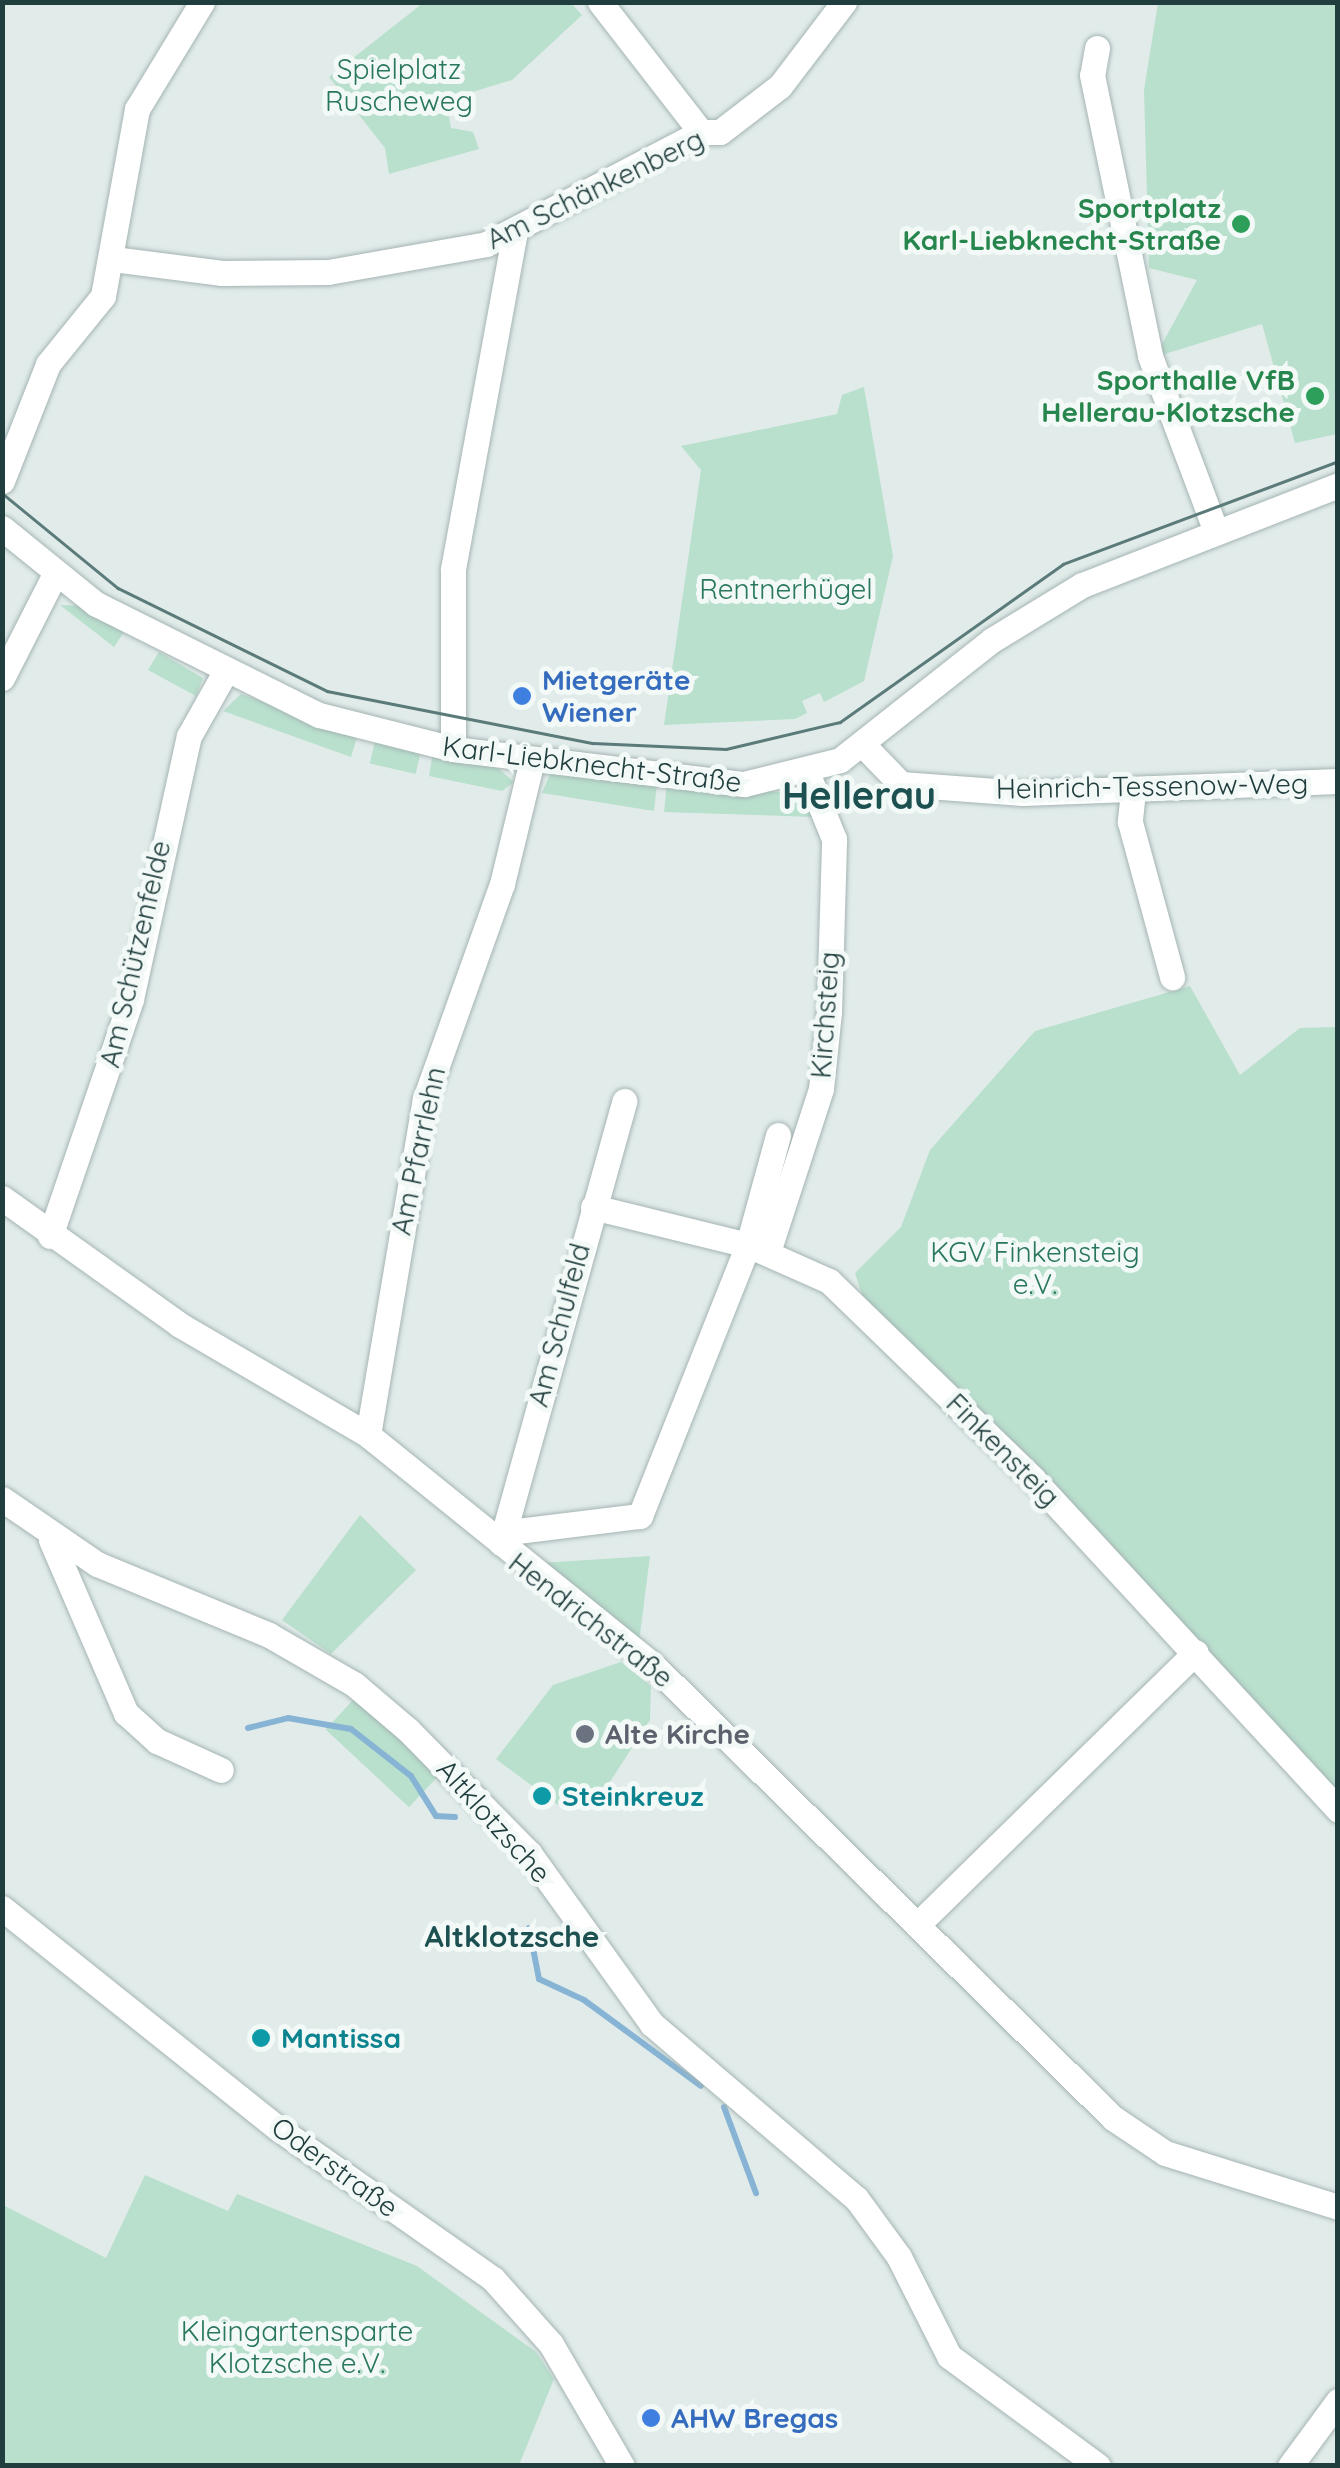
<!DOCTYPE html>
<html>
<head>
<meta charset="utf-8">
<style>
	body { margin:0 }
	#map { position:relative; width:1340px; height:2468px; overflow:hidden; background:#e1ecea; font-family:Quicksand,sans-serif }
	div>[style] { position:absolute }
	.green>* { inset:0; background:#b9dfcd; transform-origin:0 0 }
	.stream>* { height:6px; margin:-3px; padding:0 3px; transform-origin:3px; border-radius:3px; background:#87b4d4 }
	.roads { filter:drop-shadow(0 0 2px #a4b4b3) drop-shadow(0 0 2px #a4b4b3) }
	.minor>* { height:25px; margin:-12.5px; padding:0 12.5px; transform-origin:12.5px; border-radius:12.5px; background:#fff }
	.tram>* { height:2.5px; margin:-1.25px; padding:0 1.25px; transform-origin:1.25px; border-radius:1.25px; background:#5b7a7a }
	.dots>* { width:28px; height:28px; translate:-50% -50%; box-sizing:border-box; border:5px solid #f2f9f7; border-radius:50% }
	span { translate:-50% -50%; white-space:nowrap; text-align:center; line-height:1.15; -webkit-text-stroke:10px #f2f9f7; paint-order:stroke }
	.park-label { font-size:28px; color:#29775c }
	.street-label { font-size:28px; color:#213e3e }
	.leisure-label { font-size:28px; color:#27864d; font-weight:700 }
	.right { translate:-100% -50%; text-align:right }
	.shop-label { font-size:28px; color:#366cbe; font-weight:700 }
	.left { translate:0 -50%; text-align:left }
	.worship-label { font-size:28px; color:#5b616d; font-weight:700 }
	.culture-label { font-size:28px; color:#0d838f; font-weight:700 }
	.neighbourhood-label { font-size:30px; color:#1c5051; font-weight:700 }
	.district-label { font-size:38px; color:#1c5051; font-weight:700 }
	.frame { position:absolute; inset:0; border:5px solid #213e3e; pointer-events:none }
</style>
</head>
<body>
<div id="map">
	<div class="green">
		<div style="clip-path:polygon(423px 3px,571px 3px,582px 15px,512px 80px,446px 100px,451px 128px,473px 132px,479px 149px,389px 174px,385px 148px,329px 77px)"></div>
		<div style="clip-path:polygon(1158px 3px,1337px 3px,1337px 434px,1295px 443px,1262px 324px,1155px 357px,1197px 280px,1149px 268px,1144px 90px)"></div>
		<div style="clip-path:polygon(864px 387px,893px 556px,864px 681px,824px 702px,820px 693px,802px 701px,807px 713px,795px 719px,664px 725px,701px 470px,681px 446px,837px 414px,842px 395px)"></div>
		<div style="clip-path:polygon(60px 605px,84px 606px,124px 632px,114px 647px)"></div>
		<div style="clip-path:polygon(159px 652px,203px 678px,196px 696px,148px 670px)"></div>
		<div style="clip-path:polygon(241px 694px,357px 737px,351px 757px,223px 711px)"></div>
		<div style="left:375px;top:741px;width:47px;height:23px;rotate:13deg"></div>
		<div style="clip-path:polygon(433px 753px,493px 764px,514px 782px,502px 791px,429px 776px)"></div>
		<div style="clip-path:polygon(551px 772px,657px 784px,654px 811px,542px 793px)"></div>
		<div style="clip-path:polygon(667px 784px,794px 793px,814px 817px,664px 812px)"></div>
		<div style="clip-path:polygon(1190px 986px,1240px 1075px,1300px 1028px,1337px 1027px,1337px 1790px,863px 1298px,855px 1273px,901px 1227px,930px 1150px,1035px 1031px)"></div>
		<div style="clip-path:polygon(360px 1515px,416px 1570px,331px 1654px,282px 1620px)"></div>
		<div style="clip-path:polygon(650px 1556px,639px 1642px,540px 1563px)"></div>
		<div style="clip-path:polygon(621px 1662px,651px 1686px,650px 1720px,606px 1788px,558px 1805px,496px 1759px,553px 1685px)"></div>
		<div style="left:355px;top:1698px;width:114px;height:43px;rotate:43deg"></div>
		<div style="clip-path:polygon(145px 2175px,228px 2211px,237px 2194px,417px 2266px,536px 2352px,554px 2379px,519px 2465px,3px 2465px,3px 2205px,106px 2258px)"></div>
	</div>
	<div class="stream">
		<div style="left:248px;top:1728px;width:41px;rotate:-14deg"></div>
		<div style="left:288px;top:1718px;width:64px;rotate:9.9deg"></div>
		<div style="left:351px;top:1729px;width:76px;rotate:38.1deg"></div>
		<div style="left:411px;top:1776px;width:47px;rotate:58deg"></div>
		<div style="left:436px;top:1816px;width:19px;rotate:3deg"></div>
		<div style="left:529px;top:1928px;width:52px;rotate:78.9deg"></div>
		<div style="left:539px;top:1979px;width:50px;rotate:25deg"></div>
		<div style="left:584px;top:2000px;width:145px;rotate:36.3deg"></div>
		<div style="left:724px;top:2107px;width:92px;rotate:69.6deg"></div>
	</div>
	<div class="roads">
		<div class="minor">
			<div style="left:600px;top:2px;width:165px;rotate:52.2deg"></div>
			<div style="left:1097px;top:48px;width:27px;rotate:100deg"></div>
			<div style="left:1092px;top:75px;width:287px;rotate:78.3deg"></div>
			<div style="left:1150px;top:356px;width:182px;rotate:69.4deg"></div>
			<div style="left:113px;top:259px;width:110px;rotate:7.3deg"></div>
			<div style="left:222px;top:273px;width:106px;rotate:-0.5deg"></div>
			<div style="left:328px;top:272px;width:160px;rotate:-10deg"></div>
			<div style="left:486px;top:244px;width:242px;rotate:-27.5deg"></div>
			<div style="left:701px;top:132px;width:19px"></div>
			<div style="left:720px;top:132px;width:76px;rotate:-37.5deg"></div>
			<div style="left:780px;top:86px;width:106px;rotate:-52.7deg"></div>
			<div style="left:2px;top:481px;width:126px;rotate:-68.5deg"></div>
			<div style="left:48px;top:364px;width:87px;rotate:-51deg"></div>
			<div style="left:103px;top:296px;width:190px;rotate:-79.7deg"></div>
			<div style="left:137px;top:109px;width:125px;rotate:-58.7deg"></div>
			<div style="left:2px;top:528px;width:121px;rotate:39deg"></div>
			<div style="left:96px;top:604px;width:249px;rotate:26.5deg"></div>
			<div style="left:319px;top:715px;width:138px;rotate:14.2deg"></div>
			<div style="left:453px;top:749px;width:293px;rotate:6.9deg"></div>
			<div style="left:744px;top:784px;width:99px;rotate:-14deg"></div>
			<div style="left:840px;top:760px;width:194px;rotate:-38.3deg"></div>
			<div style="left:992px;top:640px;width:105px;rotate:-31.4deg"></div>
			<div style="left:1082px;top:585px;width:275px;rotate:-21.3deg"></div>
			<div style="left:2px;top:678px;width:114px;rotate:-63deg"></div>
			<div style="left:864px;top:746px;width:53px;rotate:45.8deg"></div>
			<div style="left:901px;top:784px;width:122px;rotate:4.2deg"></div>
			<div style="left:1023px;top:793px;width:315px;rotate:-2.2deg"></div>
			<div style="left:453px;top:749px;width:180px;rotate:-90deg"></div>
			<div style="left:453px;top:569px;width:344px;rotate:-79.6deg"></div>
			<div style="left:1133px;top:791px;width:31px;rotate:96deg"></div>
			<div style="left:1130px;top:822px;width:161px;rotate:74.8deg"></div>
			<div style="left:2px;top:1198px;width:219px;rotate:35.5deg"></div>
			<div style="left:180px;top:1325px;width:218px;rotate:30.3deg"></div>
			<div style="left:368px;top:1435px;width:365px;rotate:38.9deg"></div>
			<div style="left:652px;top:1664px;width:647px;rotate:44.56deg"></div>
			<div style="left:1113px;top:2118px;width:63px;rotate:33.9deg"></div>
			<div style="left:1165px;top:2153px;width:181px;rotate:17.3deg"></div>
			<div style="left:593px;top:1207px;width:160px;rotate:13.8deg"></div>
			<div style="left:748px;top:1245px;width:89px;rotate:24deg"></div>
			<div style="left:829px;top:1281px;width:284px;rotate:44.1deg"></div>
			<div style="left:1033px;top:1479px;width:450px;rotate:47.3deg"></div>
			<div style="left:50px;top:1236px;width:250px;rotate:-71.1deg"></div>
			<div style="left:131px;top:999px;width:269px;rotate:-77.6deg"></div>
			<div style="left:189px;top:736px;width:71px;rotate:-60.6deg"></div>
			<div style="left:768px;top:1252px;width:171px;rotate:-72deg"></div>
			<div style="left:821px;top:1089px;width:77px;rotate:-84.1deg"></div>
			<div style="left:829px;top:1012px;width:173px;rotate:-88.3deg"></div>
			<div style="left:834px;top:839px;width:69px;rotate:-112.1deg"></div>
			<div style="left:368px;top:1435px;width:341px;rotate:-80.4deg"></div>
			<div style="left:425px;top:1099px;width:228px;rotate:-70.3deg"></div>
			<div style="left:502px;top:884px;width:128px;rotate:-76.4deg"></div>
			<div style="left:2px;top:1499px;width:115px;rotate:34.4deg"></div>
			<div style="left:97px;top:1564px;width:186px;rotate:22.4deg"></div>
			<div style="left:269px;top:1635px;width:98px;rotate:30deg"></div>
			<div style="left:354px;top:1684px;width:71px;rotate:40.4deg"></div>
			<div style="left:408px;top:1730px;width:173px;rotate:45.5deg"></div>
			<div style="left:529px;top:1853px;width:211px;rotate:54.3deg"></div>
			<div style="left:652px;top:2024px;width:268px;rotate:40.5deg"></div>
			<div style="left:856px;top:2198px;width:73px;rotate:53.9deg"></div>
			<div style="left:899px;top:2257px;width:111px;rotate:63.2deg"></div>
			<div style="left:949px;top:2356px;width:185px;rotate:36.4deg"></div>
			<div style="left:509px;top:1532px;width:132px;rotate:-7deg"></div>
			<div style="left:640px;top:1516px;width:292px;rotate:-68.3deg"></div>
			<div style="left:748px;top:1245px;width:114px;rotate:-74.7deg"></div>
			<div style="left:51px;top:1540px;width:189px;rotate:66.6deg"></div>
			<div style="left:126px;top:1713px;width:42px;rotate:42.1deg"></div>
			<div style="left:157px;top:1741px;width:70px;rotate:24.4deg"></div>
			<div style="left:501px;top:1543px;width:459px;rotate:-74.4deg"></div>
			<div style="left:2px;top:1908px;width:354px;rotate:38.6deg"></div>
			<div style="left:279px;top:2129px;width:261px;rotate:35deg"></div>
			<div style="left:493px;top:2279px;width:87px;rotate:48.3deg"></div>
			<div style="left:551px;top:2344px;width:141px;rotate:59.8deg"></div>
			<div style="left:917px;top:1925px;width:390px;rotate:-44.4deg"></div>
			<div style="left:1290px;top:2466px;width:81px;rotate:-53.6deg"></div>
		</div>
	</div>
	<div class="tram">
		<div style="left:2px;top:493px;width:150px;rotate:39.3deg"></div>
		<div style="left:118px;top:588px;width:233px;rotate:26.2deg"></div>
		<div style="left:327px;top:691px;width:271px;rotate:11.1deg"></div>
		<div style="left:593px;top:743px;width:133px;rotate:2.6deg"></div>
		<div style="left:726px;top:749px;width:117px;rotate:-13.3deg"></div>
		<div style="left:840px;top:722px;width:273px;rotate:-35.3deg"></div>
		<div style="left:1063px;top:564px;width:294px;rotate:-20.5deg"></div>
	</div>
	<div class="dots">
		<div style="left:1241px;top:224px;background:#2e9e5b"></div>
		<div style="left:1315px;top:396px;background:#2e9e5b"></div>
		<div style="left:522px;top:696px;background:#3f7fe0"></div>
		<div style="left:585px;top:1734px;background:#6b7280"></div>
		<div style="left:542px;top:1796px;background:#0f9aa8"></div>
		<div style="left:261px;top:2038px;background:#0f9aa8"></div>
		<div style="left:651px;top:2418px;background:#3f7fe0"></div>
	</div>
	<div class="park-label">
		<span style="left:399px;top:85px">Spielplatz<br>Ruscheweg</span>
		<span style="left:786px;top:589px">Rentnerhügel</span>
		<span style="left:1035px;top:1268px">KGV Finkensteig<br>e.V.</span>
		<span style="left:297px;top:2347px">Kleingartensparte<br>Klotzsche e.V.</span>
	</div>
	<div class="street-label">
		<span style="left:595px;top:189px;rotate:-26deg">Am Schänkenberg</span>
		<span style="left:592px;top:764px;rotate:7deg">Karl-Liebknecht-Straße</span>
		<span style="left:1152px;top:786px;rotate:-1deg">Heinrich-Tessenow-Weg</span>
		<span style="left:135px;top:954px;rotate:-77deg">Am Schützenfelde</span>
		<span style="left:825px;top:1015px;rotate:-86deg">Kirchsteig</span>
		<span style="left:418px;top:1151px;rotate:-78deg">Am Pfarrlehn</span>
		<span style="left:559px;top:1325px;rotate:-75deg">Am Schulfeld</span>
		<span style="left:1003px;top:1450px;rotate:45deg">Finkensteig</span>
		<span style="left:591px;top:1620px;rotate:38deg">Hendrichstraße</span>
		<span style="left:494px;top:1821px;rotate:48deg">Altklotzsche</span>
		<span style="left:335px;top:2167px;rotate:36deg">Oderstraße</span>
	</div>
	<div class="leisure-label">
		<span class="right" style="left:1221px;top:224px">Sportplatz<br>Karl-Liebknecht-Straße</span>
		<span class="right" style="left:1295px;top:396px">Sporthalle VfB<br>Hellerau-Klotzsche</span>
	</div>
	<div class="shop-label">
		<span class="left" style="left:542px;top:696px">Mietgeräte<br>Wiener</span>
		<span class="left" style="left:671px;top:2418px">AHW Bregas</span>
	</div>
	<div class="worship-label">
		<span class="left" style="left:605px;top:1734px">Alte Kirche</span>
	</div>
	<div class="culture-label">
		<span class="left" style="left:562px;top:1796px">Steinkreuz</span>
		<span class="left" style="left:281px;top:2038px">Mantissa</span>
	</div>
	<div class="neighbourhood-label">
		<span style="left:512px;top:1936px">Altklotzsche</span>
	</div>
	<div class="district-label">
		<span style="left:859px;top:796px">Hellerau</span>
	</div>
	<div class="frame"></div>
</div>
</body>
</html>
